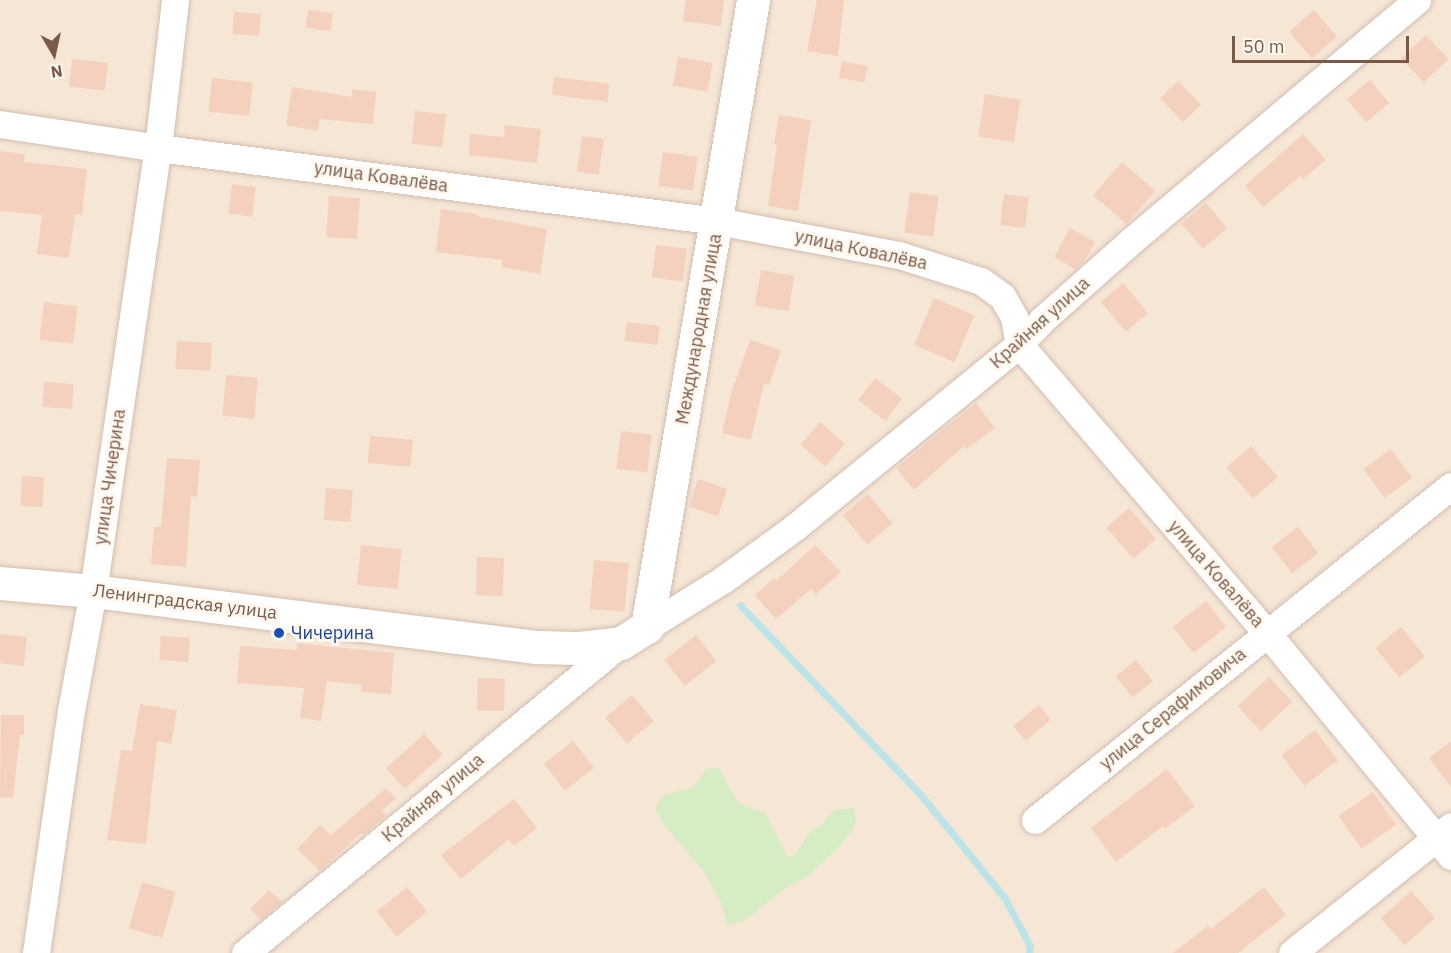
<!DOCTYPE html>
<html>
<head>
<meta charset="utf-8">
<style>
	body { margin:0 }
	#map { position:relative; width:1451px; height:953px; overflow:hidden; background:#fdf4e8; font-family:"IBM Plex Sans",sans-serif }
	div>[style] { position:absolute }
	.residential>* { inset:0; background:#f5e6d6; transform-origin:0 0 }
	.green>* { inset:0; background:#d6ecc5 }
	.stream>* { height:7px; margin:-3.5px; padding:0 3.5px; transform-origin:3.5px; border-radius:3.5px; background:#bbe3e8 }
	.building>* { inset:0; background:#f4d1be; transform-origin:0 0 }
	.roads { filter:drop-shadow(0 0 2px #d3bdaf) drop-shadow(0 0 2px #d3bdaf) }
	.street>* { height:27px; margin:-13.5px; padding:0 13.5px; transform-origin:13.5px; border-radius:13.5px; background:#fff }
	.secondary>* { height:33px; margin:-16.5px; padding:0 16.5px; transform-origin:16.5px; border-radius:16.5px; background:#fff }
	.dots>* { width:16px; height:16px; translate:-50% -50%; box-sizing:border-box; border:3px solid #fff8ef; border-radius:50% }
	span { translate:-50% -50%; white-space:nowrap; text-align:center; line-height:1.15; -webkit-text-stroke:6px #fff8ef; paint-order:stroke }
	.street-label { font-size:18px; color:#79594a }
	.transit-label { font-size:18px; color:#164399 }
	.left { translate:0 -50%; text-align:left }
	.north { position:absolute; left:24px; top:24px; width:60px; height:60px; -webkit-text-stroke:4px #fff8ef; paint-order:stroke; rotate:171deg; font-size:16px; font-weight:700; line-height:24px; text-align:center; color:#79594a }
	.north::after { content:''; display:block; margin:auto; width:21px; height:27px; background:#79594a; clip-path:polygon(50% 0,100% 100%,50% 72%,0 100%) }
	.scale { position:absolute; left:1232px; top:36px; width:177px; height:27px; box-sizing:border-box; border:3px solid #79594a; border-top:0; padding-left:8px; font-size:18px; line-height:21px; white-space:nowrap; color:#79594a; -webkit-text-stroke:4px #fff8ef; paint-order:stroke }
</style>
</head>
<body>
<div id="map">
	<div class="residential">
		<div style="left:0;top:0;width:1451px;height:953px"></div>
	</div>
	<div class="green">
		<div style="clip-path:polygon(719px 768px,738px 803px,766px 814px,787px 856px,794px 856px,812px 830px,822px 825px,833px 810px,854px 808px,856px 824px,841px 845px,808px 876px,785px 888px,745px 920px,727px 926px,721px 903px,704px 872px,662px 822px,655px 809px,663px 795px,693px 788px,706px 769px)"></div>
	</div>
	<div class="stream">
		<div style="left:740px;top:605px;width:262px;rotate:46.4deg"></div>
		<div style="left:921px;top:795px;width:132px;rotate:50.9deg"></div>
		<div style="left:1004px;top:897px;width:55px;rotate:62deg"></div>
		<div style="left:1030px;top:946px;width:7px;rotate:98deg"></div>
	</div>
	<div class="building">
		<div style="clip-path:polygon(686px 0,724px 0,721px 26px,683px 21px)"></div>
		<div style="clip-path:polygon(817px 0,844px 0,838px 56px,807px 51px)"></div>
		<div style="left:308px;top:10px;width:25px;height:18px;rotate:7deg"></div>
		<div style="left:1314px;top:10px;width:35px;height:33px;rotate:49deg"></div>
		<div style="left:234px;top:12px;width:27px;height:22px;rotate:4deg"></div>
		<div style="left:1426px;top:35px;width:33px;height:34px;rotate:47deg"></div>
		<div style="left:678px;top:57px;width:35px;height:29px;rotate:10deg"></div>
		<div style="left:72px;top:59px;width:36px;height:28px;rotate:6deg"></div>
		<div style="left:842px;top:61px;width:26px;height:17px;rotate:11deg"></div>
		<div style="left:554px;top:77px;width:56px;height:18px;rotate:7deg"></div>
		<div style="left:212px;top:78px;width:41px;height:34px;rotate:6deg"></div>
		<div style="left:1370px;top:80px;width:30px;height:30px;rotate:50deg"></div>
		<div style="left:1178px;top:81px;width:33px;height:25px;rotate:46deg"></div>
		<div style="clip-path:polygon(292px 87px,352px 97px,352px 89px,376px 92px,373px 124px,320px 119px,318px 131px,286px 125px)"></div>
		<div style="left:985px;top:94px;width:36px;height:43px;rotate:9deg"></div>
		<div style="left:415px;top:111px;width:31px;height:33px;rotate:6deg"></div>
		<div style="clip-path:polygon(779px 115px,811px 120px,798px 211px,768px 206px,777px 145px,774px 144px)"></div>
		<div style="clip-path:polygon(505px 125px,541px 129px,537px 163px,469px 155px,470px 134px,504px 137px)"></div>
		<div style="clip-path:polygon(1303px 134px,1326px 160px,1303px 179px,1300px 176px,1263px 207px,1245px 186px)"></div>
		<div style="left:582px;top:136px;width:22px;height:36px;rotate:8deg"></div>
		<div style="clip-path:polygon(0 151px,25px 154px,24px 162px,87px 169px,82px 215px,75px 214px,69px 258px,37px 254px,42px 215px,0 211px)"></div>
		<div style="left:663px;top:152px;width:35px;height:34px;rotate:8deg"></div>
		<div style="left:1122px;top:162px;width:44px;height:44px;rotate:41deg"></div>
		<div style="left:232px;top:184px;width:24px;height:30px;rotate:7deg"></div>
		<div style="left:910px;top:192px;width:29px;height:41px;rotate:8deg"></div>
		<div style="left:1004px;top:194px;width:25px;height:31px;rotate:7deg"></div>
		<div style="left:329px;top:196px;width:31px;height:41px;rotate:4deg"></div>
		<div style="left:1206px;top:203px;width:33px;height:32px;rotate:50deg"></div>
		<div style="clip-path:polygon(441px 209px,477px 214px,477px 216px,547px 229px,540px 274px,501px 267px,503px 260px,436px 252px)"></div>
		<div style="clip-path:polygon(1070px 228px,1095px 242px,1084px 261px,1075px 269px,1054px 257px)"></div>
		<div style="left:656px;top:245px;width:31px;height:33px;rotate:7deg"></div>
		<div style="left:761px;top:270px;width:34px;height:36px;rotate:10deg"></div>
		<div style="left:1123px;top:283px;width:39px;height:29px;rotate:50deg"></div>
		<div style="left:934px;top:298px;width:44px;height:51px;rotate:23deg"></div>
		<div style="left:44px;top:302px;width:34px;height:38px;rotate:7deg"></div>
		<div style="left:627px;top:322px;width:33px;height:19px;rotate:7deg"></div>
		<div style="clip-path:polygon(750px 340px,781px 350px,769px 385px,764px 383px,751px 440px,722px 433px,731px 394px)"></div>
		<div style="left:177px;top:341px;width:35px;height:28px;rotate:3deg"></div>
		<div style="left:226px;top:375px;width:32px;height:41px;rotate:5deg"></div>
		<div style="left:875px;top:378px;width:34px;height:28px;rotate:37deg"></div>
		<div style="left:44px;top:382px;width:30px;height:25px;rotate:4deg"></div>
		<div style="clip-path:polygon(976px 403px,995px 428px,966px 449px,964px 446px,914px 490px,896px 468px)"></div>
		<div style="left:820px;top:422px;width:33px;height:30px;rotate:41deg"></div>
		<div style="left:621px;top:431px;width:31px;height:38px;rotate:7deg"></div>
		<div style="left:370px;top:436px;width:43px;height:27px;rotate:5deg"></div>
		<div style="left:1251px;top:446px;width:41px;height:33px;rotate:49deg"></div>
		<div style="left:1391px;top:449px;width:36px;height:34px;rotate:54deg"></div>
		<div style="clip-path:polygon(167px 458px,200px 460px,197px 497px,191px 496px,186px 567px,151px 564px,154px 527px,161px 527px)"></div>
		<div style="left:22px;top:476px;width:22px;height:30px;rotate:3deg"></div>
		<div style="left:698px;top:479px;width:31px;height:29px;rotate:19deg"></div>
		<div style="left:326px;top:488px;width:27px;height:32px;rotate:4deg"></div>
		<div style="left:868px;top:494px;width:38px;height:33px;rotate:50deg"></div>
		<div style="left:1129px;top:508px;width:41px;height:30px;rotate:49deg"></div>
		<div style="left:1298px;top:527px;width:33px;height:33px;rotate:52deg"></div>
		<div style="left:361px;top:545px;width:41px;height:40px;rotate:6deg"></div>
		<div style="clip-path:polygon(815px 545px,841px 572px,816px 594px,811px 589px,776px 619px,755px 595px,774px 578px,776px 581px)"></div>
		<div style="left:477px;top:557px;width:27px;height:38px;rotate:2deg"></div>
		<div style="left:594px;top:560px;width:35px;height:49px;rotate:5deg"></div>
		<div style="left:1206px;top:601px;width:33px;height:42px;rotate:52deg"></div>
		<div style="left:1401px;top:627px;width:38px;height:33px;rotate:51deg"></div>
		<div style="left:0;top:634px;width:27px;height:29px;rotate:6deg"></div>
		<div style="left:696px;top:635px;width:33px;height:40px;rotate:52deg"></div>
		<div style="left:161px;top:636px;width:29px;height:24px;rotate:4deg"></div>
		<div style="clip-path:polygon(297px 643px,394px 653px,391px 694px,361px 692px,362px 685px,327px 681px,321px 721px,300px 718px,304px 688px,237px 683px,240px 646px,297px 650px)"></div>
		<div style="left:1136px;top:660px;width:27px;height:26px;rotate:51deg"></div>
		<div style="left:1269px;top:677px;width:34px;height:43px;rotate:47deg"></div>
		<div style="left:478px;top:678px;width:27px;height:32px;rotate:2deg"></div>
		<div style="left:632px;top:695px;width:34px;height:35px;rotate:50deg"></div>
		<div style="clip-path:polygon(140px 704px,177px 710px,171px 744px,157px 741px,146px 844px,107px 840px,121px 750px,132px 751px)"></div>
		<div style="left:1039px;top:705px;width:19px;height:33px;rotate:51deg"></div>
		<div style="clip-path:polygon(1px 715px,24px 715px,24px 735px,20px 735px,13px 798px,0 797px)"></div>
		<div style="left:1315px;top:730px;width:38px;height:42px;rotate:53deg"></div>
		<div style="left:424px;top:734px;width:28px;height:51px;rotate:48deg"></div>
		<div style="left:573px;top:741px;width:34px;height:37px;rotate:52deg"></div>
		<div style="clip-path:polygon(1451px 741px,1451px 787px,1429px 758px)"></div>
		<div style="clip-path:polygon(1167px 769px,1195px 806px,1165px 829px,1163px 826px,1116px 862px,1091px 828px)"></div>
		<div style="clip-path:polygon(386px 788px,396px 798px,382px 811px,386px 816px,363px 835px,361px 833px,320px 871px,297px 849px,320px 825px,331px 835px)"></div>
		<div style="left:1373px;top:792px;width:40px;height:42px;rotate:55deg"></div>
		<div style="clip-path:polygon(514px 799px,537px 828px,514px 846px,509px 839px,461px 879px,441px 855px)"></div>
		<div style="left:142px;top:882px;width:35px;height:48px;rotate:16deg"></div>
		<div style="left:407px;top:887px;width:32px;height:39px;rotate:51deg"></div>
		<div style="clip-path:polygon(1264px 887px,1286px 915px,1238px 953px,1173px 953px,1208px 926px,1211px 929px)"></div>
		<div style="clip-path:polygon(269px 890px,282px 902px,261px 920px,250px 909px)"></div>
		<div style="left:1411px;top:891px;width:36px;height:41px;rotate:48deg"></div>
	</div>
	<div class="roads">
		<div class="street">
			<div style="left:0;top:124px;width:160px;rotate:8.6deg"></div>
			<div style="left:158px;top:148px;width:564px;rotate:7.44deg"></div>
			<div style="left:717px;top:221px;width:185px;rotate:10.6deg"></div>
			<div style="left:899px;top:255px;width:86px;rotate:17.6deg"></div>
			<div style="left:981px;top:281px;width:26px;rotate:36deg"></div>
			<div style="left:1002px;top:296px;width:24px;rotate:60deg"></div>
			<div style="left:1014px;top:317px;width:27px;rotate:80deg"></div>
			<div style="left:1019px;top:344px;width:381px;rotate:49.4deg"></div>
			<div style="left:1267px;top:633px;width:289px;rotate:50.5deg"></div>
			<div style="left:647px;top:627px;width:91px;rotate:-31.9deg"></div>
			<div style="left:724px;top:579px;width:88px;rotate:-36.2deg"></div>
			<div style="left:795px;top:527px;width:289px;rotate:-39.2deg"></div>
			<div style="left:1019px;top:344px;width:33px;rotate:-46deg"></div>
			<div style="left:1042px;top:320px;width:119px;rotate:-41.6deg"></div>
			<div style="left:1131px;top:241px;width:374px;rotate:-40.1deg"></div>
			<div style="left:1035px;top:820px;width:533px;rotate:-38.76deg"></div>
			<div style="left:36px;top:953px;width:245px;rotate:-81.8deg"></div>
			<div style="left:71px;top:711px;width:122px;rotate:-79.6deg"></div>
			<div style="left:93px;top:591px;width:448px;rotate:-81.7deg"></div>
			<div style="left:158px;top:148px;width:149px;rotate:-83.4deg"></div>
			<div style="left:245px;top:953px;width:487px;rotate:-39.5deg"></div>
			<div style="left:1292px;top:953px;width:203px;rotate:-38.6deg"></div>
		</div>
		<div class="secondary">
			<div style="left:0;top:583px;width:93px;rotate:4.9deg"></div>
			<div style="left:93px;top:591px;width:449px;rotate:7.2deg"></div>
			<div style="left:538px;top:647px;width:41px;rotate:1.4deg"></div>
			<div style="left:579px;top:648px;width:42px;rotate:-6.8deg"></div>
			<div style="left:621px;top:643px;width:31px;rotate:-32deg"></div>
			<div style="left:647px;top:627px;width:636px;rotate:-80.4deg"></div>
		</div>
	</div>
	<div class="dots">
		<div style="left:279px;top:633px;background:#1a4fb4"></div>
	</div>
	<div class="street-label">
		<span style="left:381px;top:177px;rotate:8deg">улица Ковалёва</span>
		<span style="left:861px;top:250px;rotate:12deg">улица Ковалёва</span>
		<span style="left:1040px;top:323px;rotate:-42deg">Крайняя улица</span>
		<span style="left:699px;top:329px;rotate:-80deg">Международная улица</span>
		<span style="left:110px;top:477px;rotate:-82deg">улица Чичерина</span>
		<span style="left:1216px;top:574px;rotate:49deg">улица Ковалёва</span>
		<span style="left:185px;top:602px;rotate:7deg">Ленинградская улица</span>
		<span style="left:1173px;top:709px;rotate:-39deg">улица Серафимовича</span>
		<span style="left:433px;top:798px;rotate:-40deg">Крайняя улица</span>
	</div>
	<div class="transit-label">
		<span class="left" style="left:291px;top:633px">Чичерина</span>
	</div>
	<div class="north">N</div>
	<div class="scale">50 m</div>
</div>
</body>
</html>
